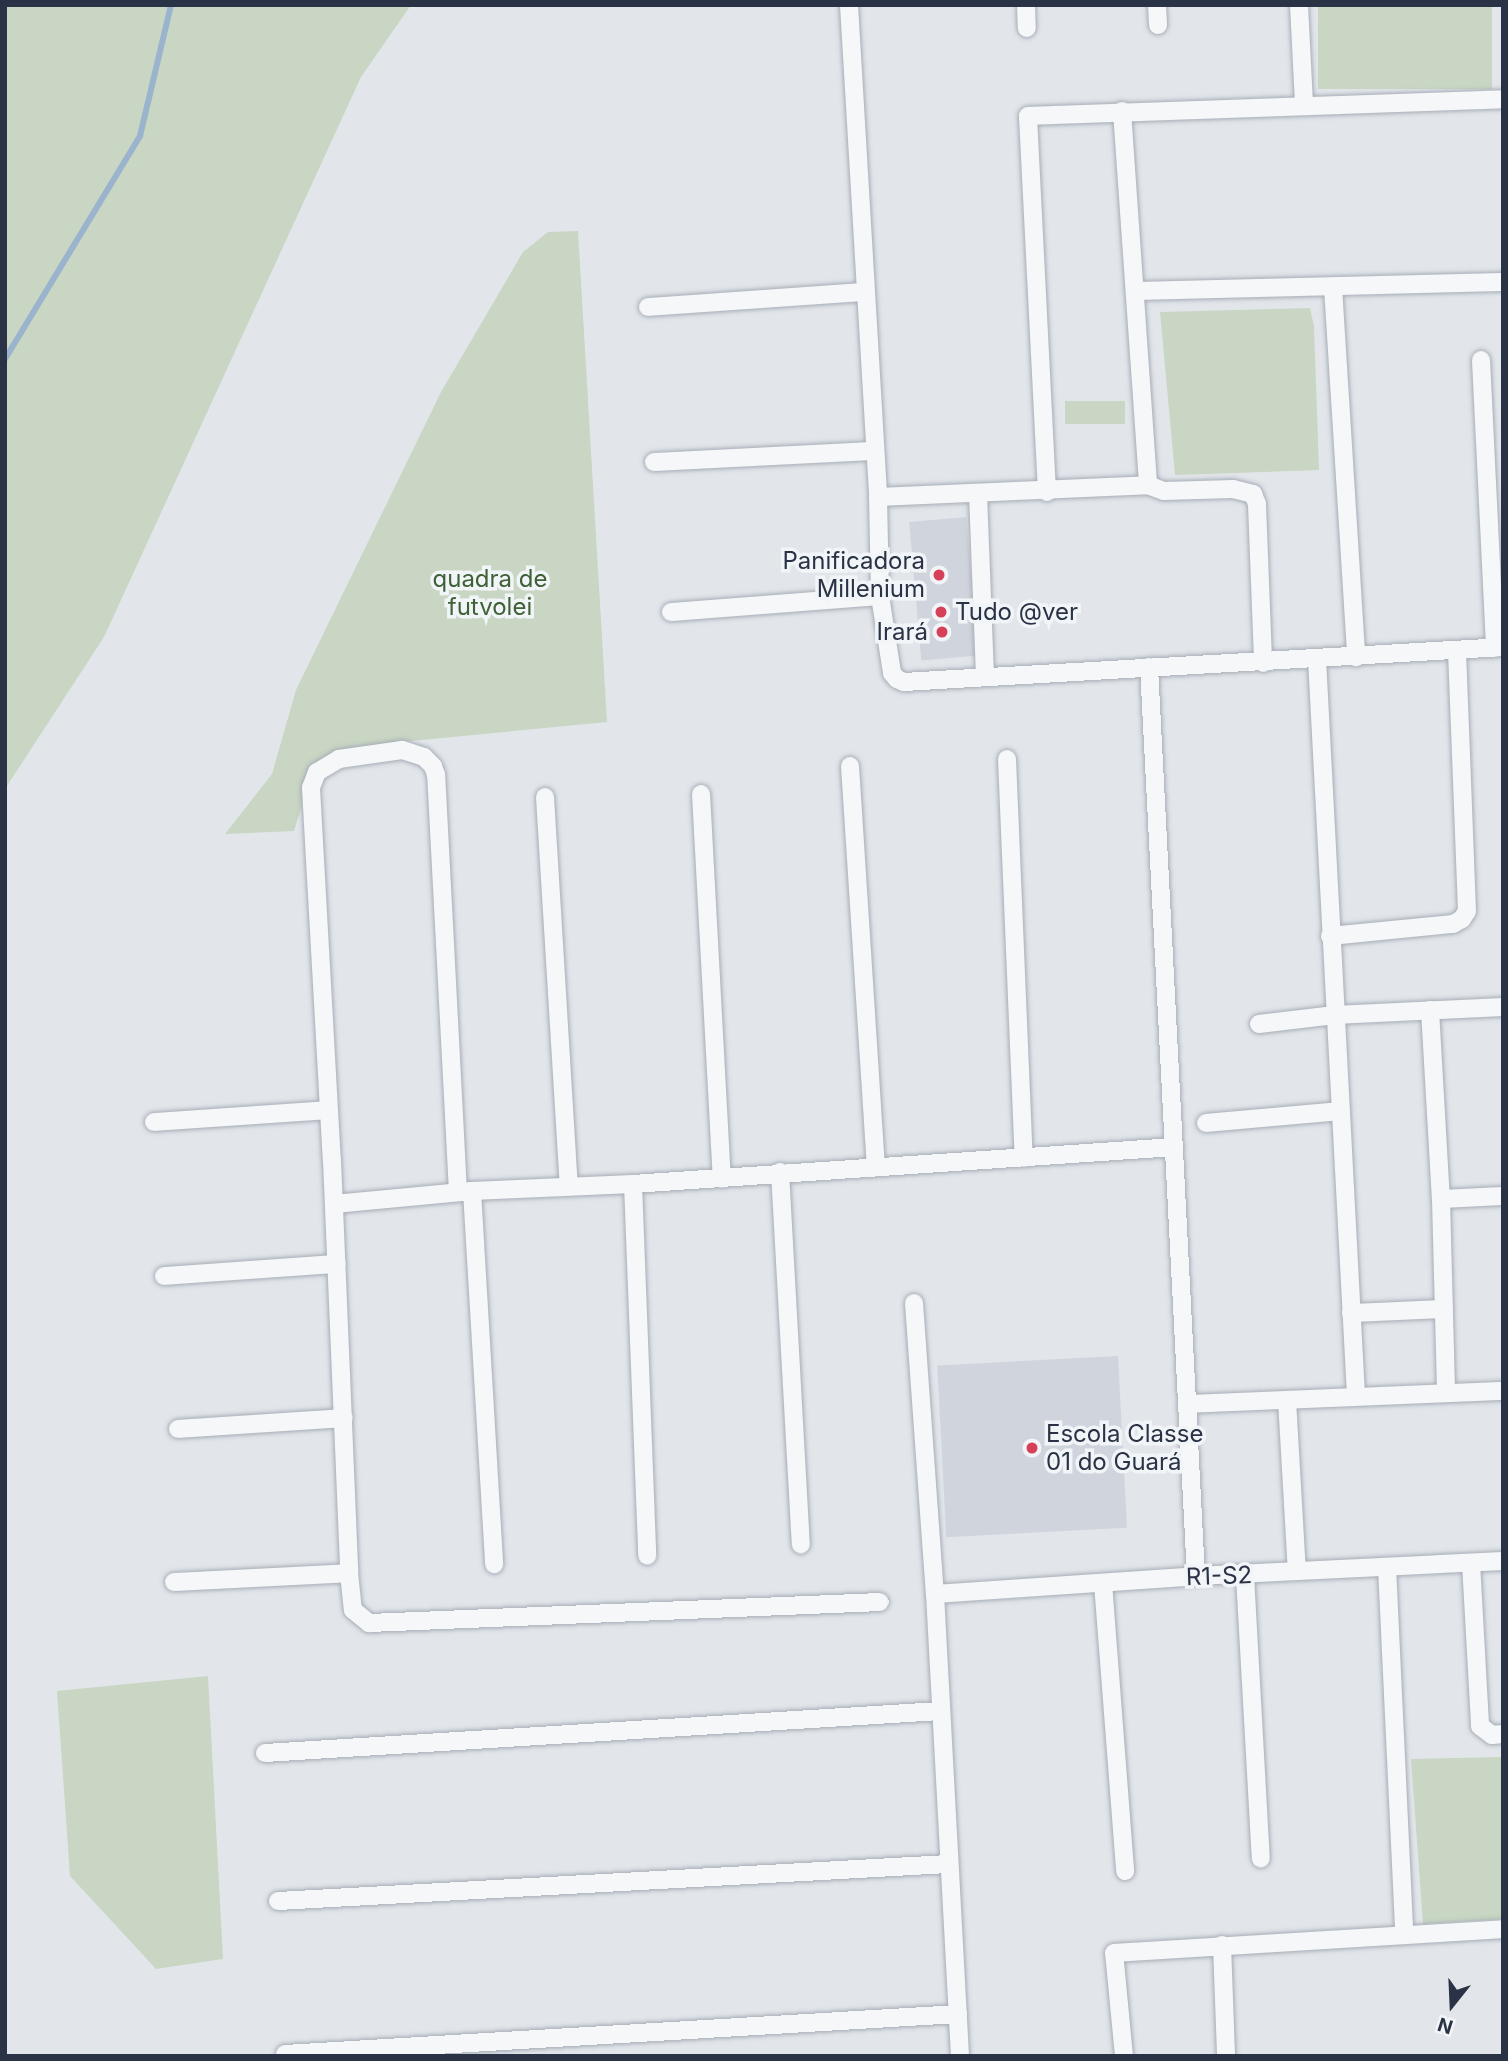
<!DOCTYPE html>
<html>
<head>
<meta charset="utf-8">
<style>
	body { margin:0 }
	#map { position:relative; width:1508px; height:2061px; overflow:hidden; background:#e2e6eb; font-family:Inter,sans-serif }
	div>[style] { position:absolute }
	.built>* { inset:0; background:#d0d5dd; transform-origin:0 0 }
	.green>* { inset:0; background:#c8d6c3; transform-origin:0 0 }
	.stream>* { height:6px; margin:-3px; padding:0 3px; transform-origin:3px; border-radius:3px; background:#9bb4cd }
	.roads { filter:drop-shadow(0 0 2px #a7adb6) drop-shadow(0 0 2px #a7adb6) }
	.minor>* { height:18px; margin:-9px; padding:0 9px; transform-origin:9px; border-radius:9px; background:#f5f7f9 }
	.dots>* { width:19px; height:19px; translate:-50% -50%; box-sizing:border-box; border:4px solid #f2f5f8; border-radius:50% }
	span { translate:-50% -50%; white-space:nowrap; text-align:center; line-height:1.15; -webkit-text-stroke:7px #f2f5f8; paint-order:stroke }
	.poi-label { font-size:24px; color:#293345 }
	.right { translate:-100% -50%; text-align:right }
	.left { translate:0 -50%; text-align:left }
	.park-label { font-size:24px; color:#3e6135 }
	.street-label { font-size:24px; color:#293345 }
	.frame { position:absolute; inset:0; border:7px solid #293345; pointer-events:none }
	.north { position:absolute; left:1417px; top:1970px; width:70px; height:70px; -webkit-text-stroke:5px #f2f5f8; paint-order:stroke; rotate:198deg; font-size:19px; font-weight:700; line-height:28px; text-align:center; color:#293345 }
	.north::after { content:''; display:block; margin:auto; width:24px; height:32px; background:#293345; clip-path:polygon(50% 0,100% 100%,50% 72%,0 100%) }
</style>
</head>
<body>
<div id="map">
	<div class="built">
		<div style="left:966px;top:517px;width:139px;height:57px;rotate:85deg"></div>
		<div style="left:1118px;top:1356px;width:172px;height:181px;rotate:87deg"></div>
	</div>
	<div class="green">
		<div style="clip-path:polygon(5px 5px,411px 5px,361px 77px,104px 637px,5px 789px)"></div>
		<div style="left:1318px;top:5px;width:174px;height:84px"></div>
		<div style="clip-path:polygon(578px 231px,607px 722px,380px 744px,309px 768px,304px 799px,294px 831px,225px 834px,272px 774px,296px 690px,441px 392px,523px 252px,548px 232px)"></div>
		<div style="clip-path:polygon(1310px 308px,1314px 326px,1319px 470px,1175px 475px,1160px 312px)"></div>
		<div style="left:1125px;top:401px;width:23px;height:60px;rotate:90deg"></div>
		<div style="clip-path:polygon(208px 1676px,223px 1959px,156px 1969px,70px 1876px,57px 1691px)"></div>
		<div style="clip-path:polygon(1503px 1757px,1503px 1919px,1423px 1924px,1411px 1759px)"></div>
	</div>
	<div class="stream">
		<div style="left:5px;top:359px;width:261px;rotate:-58.8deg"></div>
		<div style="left:140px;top:136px;width:135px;rotate:-76.7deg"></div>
	</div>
	<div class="roads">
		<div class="minor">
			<div style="left:849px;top:5px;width:493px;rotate:86.6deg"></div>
			<div style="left:878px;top:497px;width:99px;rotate:88.8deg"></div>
			<div style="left:880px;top:596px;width:78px;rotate:81.1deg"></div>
			<div style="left:892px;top:673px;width:8px;rotate:50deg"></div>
			<div style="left:897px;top:679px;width:8px;rotate:23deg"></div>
			<div style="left:904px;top:682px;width:600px;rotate:-3.34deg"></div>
			<div style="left:1026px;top:5px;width:23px;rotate:88deg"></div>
			<div style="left:1157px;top:5px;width:20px;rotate:87deg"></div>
			<div style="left:1299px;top:5px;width:99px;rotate:87.1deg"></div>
			<div style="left:1122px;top:111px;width:375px;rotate:86deg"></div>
			<div style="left:1333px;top:287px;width:371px;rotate:86.4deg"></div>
			<div style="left:1135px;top:291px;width:368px;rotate:-1.4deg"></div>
			<div style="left:648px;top:307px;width:217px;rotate:-4deg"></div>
			<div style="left:1481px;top:360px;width:288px;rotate:87.2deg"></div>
			<div style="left:654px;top:462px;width:219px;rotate:-2.9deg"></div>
			<div style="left:1047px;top:492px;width:376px;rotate:-92.9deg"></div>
			<div style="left:1028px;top:116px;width:475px;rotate:-2deg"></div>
			<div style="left:978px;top:494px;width:182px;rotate:87.8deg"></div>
			<div style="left:878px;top:497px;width:270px;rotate:-2.5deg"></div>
			<div style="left:1148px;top:485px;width:17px;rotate:21deg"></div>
			<div style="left:1164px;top:491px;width:69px;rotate:-1.7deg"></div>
			<div style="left:1233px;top:489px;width:21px;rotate:14deg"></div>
			<div style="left:1253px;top:494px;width:11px;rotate:68deg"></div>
			<div style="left:1257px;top:504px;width:159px;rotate:87.8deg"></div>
			<div style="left:671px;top:612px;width:210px;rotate:-4.4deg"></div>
			<div style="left:1317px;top:659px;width:737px;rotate:86.97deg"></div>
			<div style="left:1149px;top:667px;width:910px;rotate:87.04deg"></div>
			<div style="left:1007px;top:759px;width:399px;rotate:87.6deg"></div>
			<div style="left:850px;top:766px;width:402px;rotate:86.3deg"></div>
			<div style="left:701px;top:794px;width:385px;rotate:86.9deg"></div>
			<div style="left:545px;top:797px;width:390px;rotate:86.5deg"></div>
			<div style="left:1330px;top:936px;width:124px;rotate:-5.6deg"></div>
			<div style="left:1453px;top:924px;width:10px;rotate:-29deg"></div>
			<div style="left:1462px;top:919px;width:9px;rotate:-58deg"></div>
			<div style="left:1467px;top:911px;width:261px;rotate:-92.2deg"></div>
			<div style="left:1430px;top:1010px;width:189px;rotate:86.7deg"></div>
			<div style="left:1441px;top:1199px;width:193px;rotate:88.5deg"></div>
			<div style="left:1259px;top:1024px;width:76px;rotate:-6.8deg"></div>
			<div style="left:1334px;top:1015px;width:169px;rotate:-2.7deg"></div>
			<div style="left:154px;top:1122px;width:174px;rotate:-3.9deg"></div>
			<div style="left:1206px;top:1123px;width:135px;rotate:-5.1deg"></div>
			<div style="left:780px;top:1172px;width:373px;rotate:86.8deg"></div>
			<div style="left:633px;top:1184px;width:372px;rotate:87.8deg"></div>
			<div style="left:472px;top:1191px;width:374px;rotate:86.6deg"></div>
			<div style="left:458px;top:1192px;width:418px;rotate:-93deg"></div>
			<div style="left:436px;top:775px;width:9px;rotate:-108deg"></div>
			<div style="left:433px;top:766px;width:13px;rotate:-135deg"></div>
			<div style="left:424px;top:757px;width:23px;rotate:-162deg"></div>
			<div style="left:402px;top:750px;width:64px;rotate:171.9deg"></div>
			<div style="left:339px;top:759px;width:26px;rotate:149deg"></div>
			<div style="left:317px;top:772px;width:17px;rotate:111deg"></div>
			<div style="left:311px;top:788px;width:373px;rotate:86.8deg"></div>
			<div style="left:332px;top:1160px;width:413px;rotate:87.6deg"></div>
			<div style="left:349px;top:1573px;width:37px;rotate:84deg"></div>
			<div style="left:353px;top:1610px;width:21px;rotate:39deg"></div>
			<div style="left:369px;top:1623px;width:511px;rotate:-2.35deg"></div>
			<div style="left:1441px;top:1199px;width:62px;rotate:-2.8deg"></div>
			<div style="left:334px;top:1204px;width:139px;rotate:-5.4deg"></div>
			<div style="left:472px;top:1191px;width:161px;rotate:-2.5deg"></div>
			<div style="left:633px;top:1184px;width:542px;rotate:-3.91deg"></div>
			<div style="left:164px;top:1276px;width:173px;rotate:-4deg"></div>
			<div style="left:914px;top:1303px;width:292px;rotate:85.9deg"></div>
			<div style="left:935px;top:1594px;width:463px;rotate:86.9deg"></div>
			<div style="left:1351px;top:1313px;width:93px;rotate:-2.5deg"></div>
			<div style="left:1287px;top:1400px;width:171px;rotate:86.7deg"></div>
			<div style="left:1187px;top:1404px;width:316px;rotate:-2.4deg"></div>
			<div style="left:178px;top:1429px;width:166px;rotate:-3.8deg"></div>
			<div style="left:1471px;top:1563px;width:163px;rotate:86.8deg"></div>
			<div style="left:1480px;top:1726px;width:15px;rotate:37deg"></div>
			<div style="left:1492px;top:1735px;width:11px;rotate:-5deg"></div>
			<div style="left:1387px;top:1567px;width:367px;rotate:87.3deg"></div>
			<div style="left:1245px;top:1576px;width:283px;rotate:86.8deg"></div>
			<div style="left:174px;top:1582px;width:175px;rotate:-2.9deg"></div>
			<div style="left:1103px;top:1583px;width:289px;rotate:85.6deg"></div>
			<div style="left:935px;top:1594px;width:262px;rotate:-3.9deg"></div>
			<div style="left:1196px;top:1576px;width:307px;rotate:-2.8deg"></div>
			<div style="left:265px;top:1753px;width:677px;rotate:-3.56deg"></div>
			<div style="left:278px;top:1901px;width:672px;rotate:-3.16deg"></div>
			<div style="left:1222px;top:1945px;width:111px;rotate:87.9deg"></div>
			<div style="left:285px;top:2054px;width:674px;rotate:-3.4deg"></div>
			<div style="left:1124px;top:2056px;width:103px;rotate:-95.5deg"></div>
			<div style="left:1114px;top:1953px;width:390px;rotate:-3.5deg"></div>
		</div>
	</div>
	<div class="dots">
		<div style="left:939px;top:575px;background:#d74059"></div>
		<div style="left:941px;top:612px;background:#d74059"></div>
		<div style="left:942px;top:632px;background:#d74059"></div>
		<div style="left:1032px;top:1448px;background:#d74059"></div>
	</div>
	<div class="poi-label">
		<span class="right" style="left:925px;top:575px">Panificadora<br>Millenium</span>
		<span class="left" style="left:955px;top:612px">Tudo @ver</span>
		<span class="right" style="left:928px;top:632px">Irará</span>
		<span class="left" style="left:1046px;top:1448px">Escola Classe<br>01 do Guará</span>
	</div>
	<div class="park-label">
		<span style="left:490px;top:593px">quadra de<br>futvolei</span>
	</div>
	<div class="street-label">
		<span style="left:1219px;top:1576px;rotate:-2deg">R1-S2</span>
	</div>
	<div class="frame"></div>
	<div class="north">N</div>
</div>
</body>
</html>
